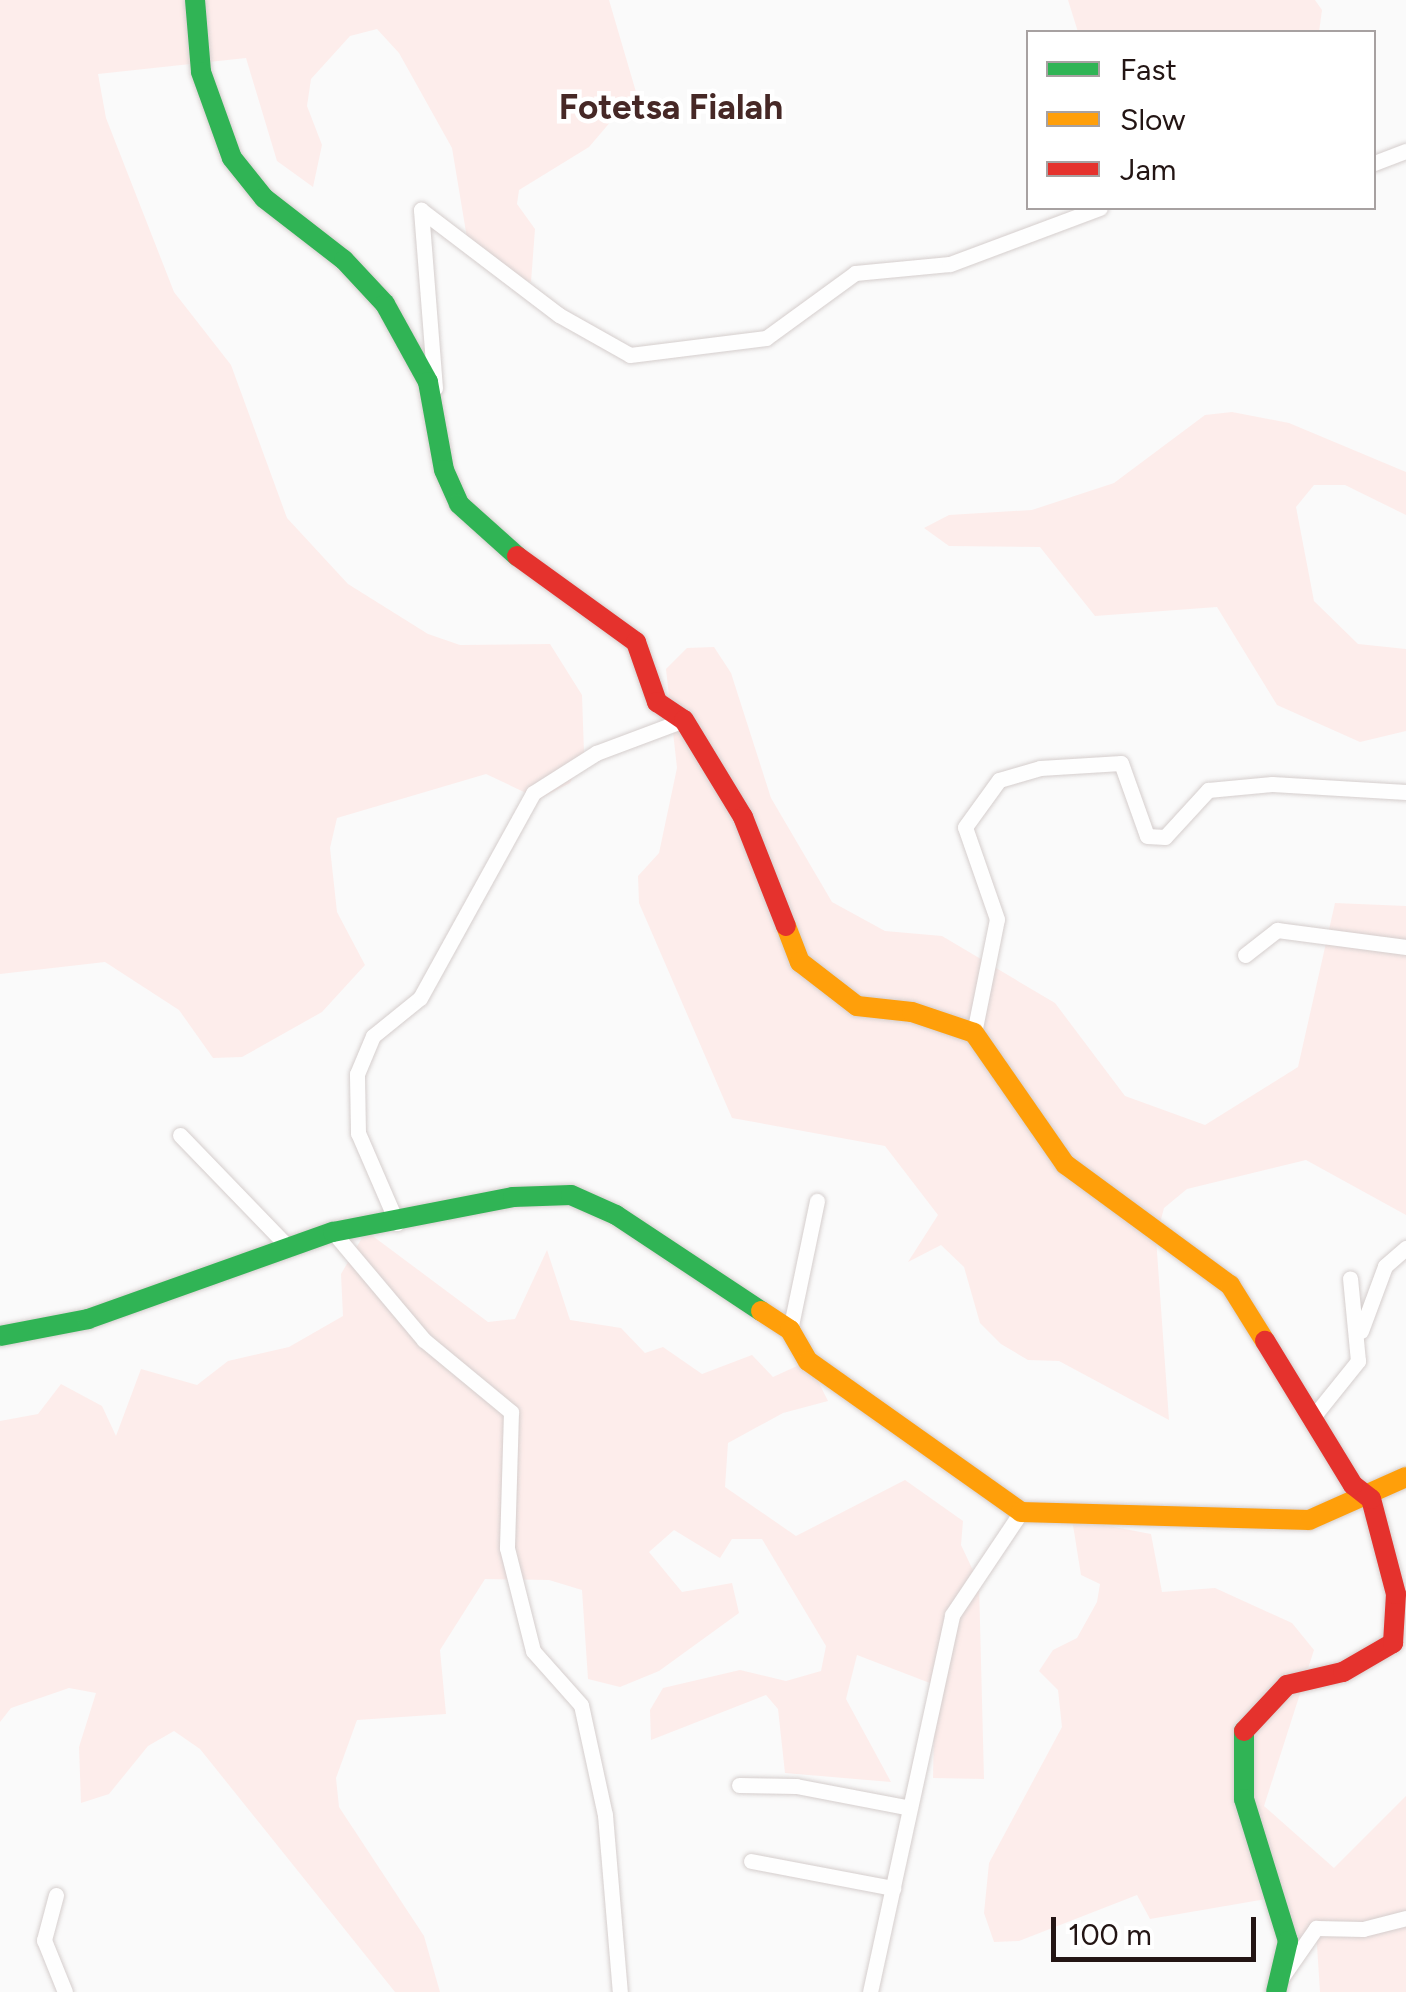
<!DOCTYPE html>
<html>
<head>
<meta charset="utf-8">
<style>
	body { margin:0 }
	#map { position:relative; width:1406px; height:1992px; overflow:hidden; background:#fafafa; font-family:Figtree,sans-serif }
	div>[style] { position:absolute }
	.green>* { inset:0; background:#fdedeb }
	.roads { filter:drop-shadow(0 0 2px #d5cecd) drop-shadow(0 0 2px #d5cecd) }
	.street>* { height:15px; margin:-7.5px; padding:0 7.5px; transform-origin:7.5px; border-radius:7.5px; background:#fefefe }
	.fast>* { height:20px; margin:-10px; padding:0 10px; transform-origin:10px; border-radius:10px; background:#30b455 }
	.slow>* { height:20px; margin:-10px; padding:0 10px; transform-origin:10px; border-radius:10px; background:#ff9f0a }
	.jam>* { height:20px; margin:-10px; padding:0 10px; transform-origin:10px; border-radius:10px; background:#e5322d }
	span { translate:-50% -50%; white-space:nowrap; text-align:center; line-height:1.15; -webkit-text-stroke:9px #fff; paint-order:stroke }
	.quarter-label { font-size:35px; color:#462826; font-weight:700 }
	.legend { position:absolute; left:1026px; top:30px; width:350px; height:180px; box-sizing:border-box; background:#fff; border:2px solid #a7a1a1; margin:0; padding:12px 18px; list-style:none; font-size:30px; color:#231514 }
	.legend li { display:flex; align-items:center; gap:20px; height:50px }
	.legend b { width:50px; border:2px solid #a7a1a1 }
	.scale { position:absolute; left:1051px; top:1917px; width:205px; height:45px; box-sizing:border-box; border:5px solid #231514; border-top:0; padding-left:12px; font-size:30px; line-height:35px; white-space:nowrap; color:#231514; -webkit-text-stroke:8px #fff; paint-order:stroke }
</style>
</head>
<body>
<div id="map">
	<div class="green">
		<div style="clip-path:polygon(0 0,609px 0,636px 92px,589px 147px,519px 190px,517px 204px,535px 229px,531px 282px,501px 273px,468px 244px,452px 148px,399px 53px,377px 29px,350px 36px,311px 79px,307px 106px,322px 145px,313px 187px,277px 161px,246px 58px,98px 74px,106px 118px,174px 292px,231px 365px,287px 518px,348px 584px,428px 634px,460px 645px,550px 644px,582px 695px,584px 753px,570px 783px,539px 799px,486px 774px,337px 818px,330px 848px,337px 912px,365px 965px,322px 1012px,242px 1057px,213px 1058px,179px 1010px,105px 962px,0 974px)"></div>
		<div style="clip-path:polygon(1068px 0,1315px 0,1322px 10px,1319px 32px,1078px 32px)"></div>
		<div style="clip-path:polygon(1232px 412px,1289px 423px,1406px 472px,1406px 515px,1345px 485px,1314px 485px,1296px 507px,1314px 601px,1358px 644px,1406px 649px,1406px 731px,1360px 742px,1277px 705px,1217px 607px,1095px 616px,1040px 547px,949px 546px,924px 528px,949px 515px,1032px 510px,1114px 483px,1205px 415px)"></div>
		<div style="clip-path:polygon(714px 647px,731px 673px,771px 798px,832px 902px,885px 931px,942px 936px,1055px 1003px,1125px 1096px,1205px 1125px,1298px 1067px,1335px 903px,1406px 906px,1406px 1215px,1306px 1160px,1187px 1189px,1164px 1208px,1156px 1238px,1169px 1420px,1059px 1361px,1028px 1360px,1001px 1344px,980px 1323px,964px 1267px,941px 1245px,908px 1262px,938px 1215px,885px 1146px,732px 1118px,639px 903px,638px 876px,659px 853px,677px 768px,666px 669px,687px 648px)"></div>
		<div style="clip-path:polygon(366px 1231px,488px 1322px,515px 1319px,547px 1250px,570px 1320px,621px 1328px,645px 1353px,663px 1347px,702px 1374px,752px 1355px,773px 1377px,808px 1361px,828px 1401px,783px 1413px,728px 1443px,725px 1487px,796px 1536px,905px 1480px,963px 1521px,961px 1545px,979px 1583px,984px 1779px,933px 1778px,935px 1685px,857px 1655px,846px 1699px,891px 1782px,785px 1773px,778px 1709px,766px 1695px,651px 1740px,650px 1710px,663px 1688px,740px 1670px,786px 1681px,821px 1671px,826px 1646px,762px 1539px,732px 1539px,720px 1558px,674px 1530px,649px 1552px,682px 1592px,732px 1583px,739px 1613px,659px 1671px,620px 1687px,588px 1679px,582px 1590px,549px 1580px,485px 1579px,440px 1650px,446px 1714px,357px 1720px,336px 1778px,339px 1807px,424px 1936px,440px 1992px,395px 1992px,200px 1749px,174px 1731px,148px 1746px,109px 1794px,81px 1803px,79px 1747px,96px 1693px,69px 1688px,11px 1708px,0 1722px,0 1421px,38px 1414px,61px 1384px,102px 1406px,116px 1436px,141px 1369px,197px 1385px,228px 1361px,289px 1347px,343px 1316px,341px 1274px)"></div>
		<div style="clip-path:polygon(1072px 1519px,1151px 1534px,1162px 1592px,1215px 1588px,1292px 1623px,1314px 1650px,1264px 1806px,1334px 1868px,1406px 1796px,1406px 1992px,1320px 1992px,1316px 1930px,1282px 1977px,1278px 1897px,1150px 1919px,1137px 1895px,1019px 1941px,994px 1942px,984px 1913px,989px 1863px,1062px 1727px,1058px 1690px,1039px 1671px,1053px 1650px,1077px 1638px,1097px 1602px,1100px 1584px,1081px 1575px)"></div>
	</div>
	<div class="roads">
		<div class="street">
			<div style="left:1374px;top:163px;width:34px;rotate:-21deg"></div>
			<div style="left:435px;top:388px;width:179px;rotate:-94.5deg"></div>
			<div style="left:421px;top:210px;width:173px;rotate:37.3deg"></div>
			<div style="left:559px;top:315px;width:81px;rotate:29.4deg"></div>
			<div style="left:630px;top:355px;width:137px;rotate:-7.1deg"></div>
			<div style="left:766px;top:338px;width:110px;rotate:-36.1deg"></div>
			<div style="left:855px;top:273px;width:95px;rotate:-5.4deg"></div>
			<div style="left:950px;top:264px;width:160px;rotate:-20.5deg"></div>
			<div style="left:1245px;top:955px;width:41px;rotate:-38deg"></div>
			<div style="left:1277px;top:930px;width:130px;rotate:7.5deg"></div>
			<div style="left:974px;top:1033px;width:116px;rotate:-78.6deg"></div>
			<div style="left:997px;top:919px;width:97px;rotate:-109.2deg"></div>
			<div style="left:965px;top:827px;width:58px;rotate:-54.1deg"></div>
			<div style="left:999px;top:780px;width:43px;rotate:-16.3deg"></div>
			<div style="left:1040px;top:768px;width:81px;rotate:-3.5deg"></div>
			<div style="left:1121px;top:763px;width:77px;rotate:70.4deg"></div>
			<div style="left:1147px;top:836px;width:18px;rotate:3deg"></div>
			<div style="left:1165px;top:837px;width:64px;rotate:-47.5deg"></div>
			<div style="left:1208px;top:790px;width:64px;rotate:-5.4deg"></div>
			<div style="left:1272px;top:784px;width:134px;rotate:3.4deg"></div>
			<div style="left:180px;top:1135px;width:158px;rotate:46deg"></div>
			<div style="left:397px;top:1223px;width:98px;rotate:-113.4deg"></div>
			<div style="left:358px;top:1133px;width:59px;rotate:-91deg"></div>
			<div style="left:357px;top:1074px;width:41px;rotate:-67.2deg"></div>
			<div style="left:373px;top:1036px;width:60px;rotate:-39deg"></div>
			<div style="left:420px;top:998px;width:234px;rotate:-61.1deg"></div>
			<div style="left:533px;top:793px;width:75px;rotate:-32.4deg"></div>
			<div style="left:596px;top:753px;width:94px;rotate:-20.6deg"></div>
			<div style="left:333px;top:1232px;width:141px;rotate:49.9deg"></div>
			<div style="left:424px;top:1340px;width:113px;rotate:39.6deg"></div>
			<div style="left:511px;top:1412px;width:136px;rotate:91.7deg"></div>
			<div style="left:507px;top:1548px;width:106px;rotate:75.8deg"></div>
			<div style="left:533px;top:1651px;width:72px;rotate:48.4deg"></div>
			<div style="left:581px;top:1705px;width:113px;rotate:77.7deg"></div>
			<div style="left:605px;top:1815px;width:178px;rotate:85.2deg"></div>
			<div style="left:790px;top:1330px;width:132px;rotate:-78.2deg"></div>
			<div style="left:1361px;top:1331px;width:69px;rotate:-69.7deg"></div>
			<div style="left:1385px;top:1266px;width:28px;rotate:-41deg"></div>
			<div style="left:1313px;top:1417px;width:72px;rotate:-51.2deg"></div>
			<div style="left:1358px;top:1361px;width:83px;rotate:-95.5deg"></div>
			<div style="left:739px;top:1785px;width:57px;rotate:1deg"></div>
			<div style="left:796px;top:1786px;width:111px;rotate:10.9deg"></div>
			<div style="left:751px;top:1861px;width:145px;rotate:10.8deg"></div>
			<div style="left:56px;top:1895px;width:47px;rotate:104.9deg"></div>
			<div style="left:44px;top:1940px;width:56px;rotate:68deg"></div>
			<div style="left:1282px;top:1977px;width:60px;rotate:-55.2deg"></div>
			<div style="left:1316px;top:1928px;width:47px;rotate:1.2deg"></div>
			<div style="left:1363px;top:1929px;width:44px;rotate:-14.3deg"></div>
			<div style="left:870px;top:1992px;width:386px;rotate:-77.7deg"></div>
			<div style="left:952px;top:1615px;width:124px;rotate:-56.2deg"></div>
		</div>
		<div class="fast">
			<div style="left:195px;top:0;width:72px;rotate:85.2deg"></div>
			<div style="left:201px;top:72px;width:91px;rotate:70.2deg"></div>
			<div style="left:232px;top:158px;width:51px;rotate:51.3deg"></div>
			<div style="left:264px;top:198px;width:101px;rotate:37.8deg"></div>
			<div style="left:344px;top:260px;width:60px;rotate:47deg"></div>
			<div style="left:385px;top:304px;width:89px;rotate:61.1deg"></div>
			<div style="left:428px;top:382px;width:89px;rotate:79.7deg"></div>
			<div style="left:444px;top:470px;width:37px;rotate:66deg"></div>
			<div style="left:459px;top:504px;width:78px;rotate:41.9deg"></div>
			<div style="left:0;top:1336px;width:90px;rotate:-10.9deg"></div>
			<div style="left:88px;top:1319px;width:260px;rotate:-19.6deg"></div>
			<div style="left:333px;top:1232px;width:183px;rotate:-11deg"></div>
			<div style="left:513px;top:1197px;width:58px;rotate:-2deg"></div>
			<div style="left:571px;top:1195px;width:49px;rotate:24deg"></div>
			<div style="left:616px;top:1215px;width:174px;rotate:33.5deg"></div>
			<div style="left:1244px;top:1731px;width:68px;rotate:90deg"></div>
			<div style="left:1244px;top:1799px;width:149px;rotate:72.8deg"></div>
			<div style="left:1288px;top:1941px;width:52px;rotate:103.2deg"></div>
		</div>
		<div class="slow">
			<div style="left:786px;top:926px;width:39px;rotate:69deg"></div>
			<div style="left:800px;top:962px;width:72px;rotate:37.7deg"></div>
			<div style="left:857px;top:1006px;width:55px;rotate:6.2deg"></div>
			<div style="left:912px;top:1012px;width:65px;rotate:18.7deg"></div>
			<div style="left:974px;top:1033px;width:160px;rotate:55.2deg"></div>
			<div style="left:1065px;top:1164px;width:205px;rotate:36.3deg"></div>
			<div style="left:1230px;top:1285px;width:66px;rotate:58deg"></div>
			<div style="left:761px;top:1311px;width:35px;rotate:33deg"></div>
			<div style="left:790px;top:1330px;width:36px;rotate:60deg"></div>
			<div style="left:808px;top:1361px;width:261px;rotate:35.3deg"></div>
			<div style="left:1021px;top:1512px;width:288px;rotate:1.6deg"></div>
			<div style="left:1309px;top:1520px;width:106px;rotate:-23.9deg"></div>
		</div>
		<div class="jam">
			<div style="left:517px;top:556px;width:147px;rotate:35.9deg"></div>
			<div style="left:636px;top:642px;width:64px;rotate:70.7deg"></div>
			<div style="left:657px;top:702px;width:32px;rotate:34deg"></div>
			<div style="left:684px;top:720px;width:114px;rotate:58.7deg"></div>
			<div style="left:743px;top:817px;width:117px;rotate:68.5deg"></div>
			<div style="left:1244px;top:1731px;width:63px;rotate:-46.9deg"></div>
			<div style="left:1287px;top:1685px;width:57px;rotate:-13.1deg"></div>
			<div style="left:1343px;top:1672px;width:58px;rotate:-30.1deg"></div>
			<div style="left:1393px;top:1643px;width:49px;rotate:-86.5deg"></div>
			<div style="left:1396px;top:1594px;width:98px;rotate:-104.7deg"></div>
			<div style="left:1371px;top:1499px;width:23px;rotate:-142deg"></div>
			<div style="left:1353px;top:1485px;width:169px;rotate:-121.4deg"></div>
		</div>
	</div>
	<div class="quarter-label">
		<span style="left:671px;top:107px">Fotetsa Fialah</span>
	</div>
	<ul class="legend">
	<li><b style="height:12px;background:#30b455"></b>Fast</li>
	<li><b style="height:12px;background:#ff9f0a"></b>Slow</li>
	<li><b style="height:12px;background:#e5322d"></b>Jam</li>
	</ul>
	<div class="scale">100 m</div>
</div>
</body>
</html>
